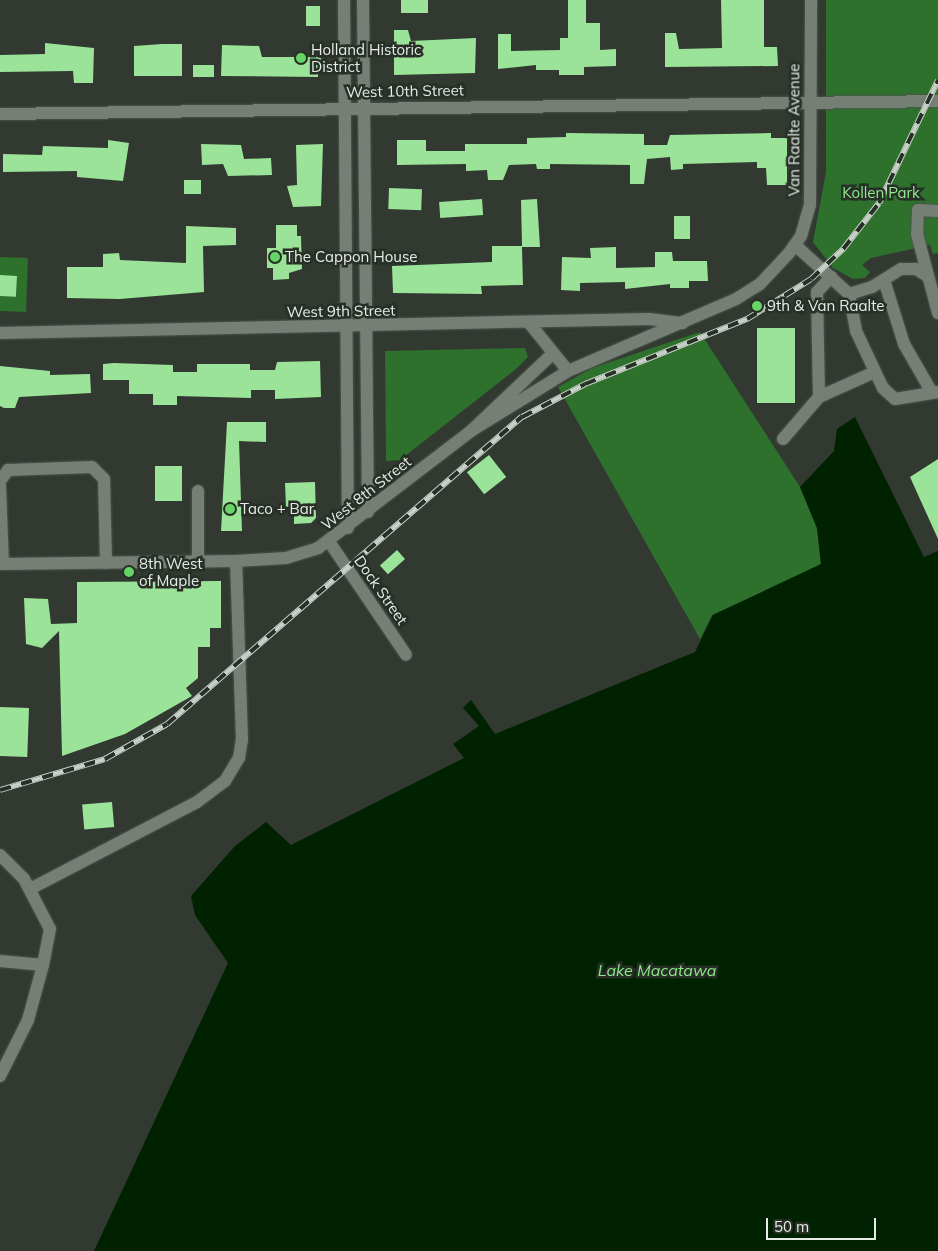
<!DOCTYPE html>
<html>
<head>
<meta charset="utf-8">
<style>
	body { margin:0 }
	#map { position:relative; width:938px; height:1251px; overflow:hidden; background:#313931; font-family:Mulish,sans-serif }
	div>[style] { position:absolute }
	.green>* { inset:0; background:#2d712d; transform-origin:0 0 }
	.water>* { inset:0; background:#020 }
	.building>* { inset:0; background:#9be398; transform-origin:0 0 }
	.roads { filter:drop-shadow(0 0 1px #4e554e) drop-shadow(0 0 1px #4e554e) }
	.minor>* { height:12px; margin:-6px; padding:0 6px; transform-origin:6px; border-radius:6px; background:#767f76 }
	.rail>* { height:5.5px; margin-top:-2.75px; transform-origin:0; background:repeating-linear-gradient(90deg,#272f27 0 11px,#c8cec8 0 22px); box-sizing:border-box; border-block:1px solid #c8cec8 }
	.dots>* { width:14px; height:14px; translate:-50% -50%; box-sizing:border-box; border:2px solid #272f27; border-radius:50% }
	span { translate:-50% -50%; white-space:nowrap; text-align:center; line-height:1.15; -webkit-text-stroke:5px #272f27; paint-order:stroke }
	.poi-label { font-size:15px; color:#e6ebe6 }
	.left { translate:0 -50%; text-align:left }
	.street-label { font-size:15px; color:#e6ebe6 }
	.park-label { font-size:15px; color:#90ec8d }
	.water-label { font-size:16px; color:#8be789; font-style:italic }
	.scale { position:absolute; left:766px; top:1218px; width:110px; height:22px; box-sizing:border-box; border:2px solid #e6ebe6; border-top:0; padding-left:6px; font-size:15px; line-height:18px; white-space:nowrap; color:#e6ebe6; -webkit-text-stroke:4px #272f27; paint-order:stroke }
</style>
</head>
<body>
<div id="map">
	<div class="green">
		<div style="clip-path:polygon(826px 0,938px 0,938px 253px,933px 254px,930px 245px,871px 258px,862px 265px,870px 272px,865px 278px,853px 279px,833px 268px,813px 242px,826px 172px)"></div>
		<div style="left:0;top:257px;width:28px;height:54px;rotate:2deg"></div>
		<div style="clip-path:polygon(700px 332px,800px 487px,817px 528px,821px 565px,712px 615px,700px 639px,558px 387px,592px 368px)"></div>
		<div style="clip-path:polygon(525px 348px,528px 357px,516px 369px,400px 460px,386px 461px,385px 351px)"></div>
	</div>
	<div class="water">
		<div style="clip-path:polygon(855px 417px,924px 557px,938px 551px,938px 1251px,94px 1251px,228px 963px,195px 915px,191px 896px,235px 846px,266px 822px,291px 845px,464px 758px,453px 744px,479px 726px,463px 708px,471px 700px,495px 734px,695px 652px,713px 615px,821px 564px,817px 528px,800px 487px,834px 451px,837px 429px)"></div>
	</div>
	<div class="building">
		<div style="left:401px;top:0;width:27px;height:13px"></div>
		<div style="clip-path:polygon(568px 0,586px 0,586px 23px,600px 23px,600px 50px,616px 49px,616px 66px,584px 67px,584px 75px,559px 75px,559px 70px,536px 70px,536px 65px,498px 69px,498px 34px,511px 34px,511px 51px,560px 50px,560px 38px,568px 38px)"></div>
		<div style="clip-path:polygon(721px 0,764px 0,764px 47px,777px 47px,778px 66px,665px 67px,665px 33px,676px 33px,679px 49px,722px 48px)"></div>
		<div style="left:306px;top:6px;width:14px;height:20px"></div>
		<div style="clip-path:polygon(394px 30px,408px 30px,411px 41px,476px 38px,475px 73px,394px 75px)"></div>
		<div style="clip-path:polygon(45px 43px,94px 48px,93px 83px,74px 83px,73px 71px,0 72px,0 55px,45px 54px)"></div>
		<div style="clip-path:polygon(162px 44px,182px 44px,182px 76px,134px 76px,134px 46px)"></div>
		<div style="clip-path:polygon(222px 45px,259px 46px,262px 57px,318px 57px,323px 59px,323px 71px,318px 71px,318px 77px,221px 76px)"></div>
		<div style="left:193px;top:65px;width:21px;height:12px"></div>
		<div style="clip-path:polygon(566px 133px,644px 134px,644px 145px,667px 145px,670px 135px,771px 133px,771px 138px,787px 138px,787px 185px,767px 185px,766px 168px,757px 168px,757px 162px,683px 164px,683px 169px,671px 170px,670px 157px,647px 159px,644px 184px,630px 184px,630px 165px,550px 164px,550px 169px,537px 169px,536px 164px,509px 165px,503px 180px,488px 180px,487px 170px,466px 171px,466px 164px,397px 165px,397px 140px,426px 140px,426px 151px,465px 151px,465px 144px,527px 144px,527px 138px,566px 137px)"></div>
		<div style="clip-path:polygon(108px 140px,129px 143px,123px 181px,77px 177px,77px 171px,3px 172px,3px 154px,42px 155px,43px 146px,108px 148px)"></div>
		<div style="clip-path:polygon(201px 144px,241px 145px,244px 159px,271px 158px,272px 175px,228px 176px,223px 164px,202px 165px)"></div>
		<div style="clip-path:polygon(323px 144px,321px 206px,293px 207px,287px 186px,297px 185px,296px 145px)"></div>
		<div style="left:184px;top:180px;width:17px;height:14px"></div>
		<div style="left:389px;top:188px;width:33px;height:21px;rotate:2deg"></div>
		<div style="left:482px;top:199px;width:16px;height:43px;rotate:86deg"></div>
		<div style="clip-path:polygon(537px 199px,540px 247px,522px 247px,523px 285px,481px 286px,482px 294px,393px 293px,392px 266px,492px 262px,492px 246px,522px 246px,521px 200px)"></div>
		<div style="left:674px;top:216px;width:16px;height:23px"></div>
		<div style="clip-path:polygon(276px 225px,297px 225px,297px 236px,301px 236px,302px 269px,289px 273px,289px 279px,273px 280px,273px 268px,267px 268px,267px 248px,276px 248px)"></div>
		<div style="clip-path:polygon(186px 226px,236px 228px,236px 245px,203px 246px,204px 292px,120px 299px,67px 298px,67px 267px,103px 267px,103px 254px,119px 253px,120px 260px,186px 263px)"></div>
		<div style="clip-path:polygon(616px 247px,616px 268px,655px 267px,655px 252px,672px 252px,673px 261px,707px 261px,708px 281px,689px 281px,689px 288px,670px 288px,670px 284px,625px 289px,625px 282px,580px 283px,580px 291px,561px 290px,562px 257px,591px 258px,590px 248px)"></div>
		<div style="left:0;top:275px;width:17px;height:21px;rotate:3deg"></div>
		<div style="left:757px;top:328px;width:38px;height:75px"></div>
		<div style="clip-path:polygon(320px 361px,321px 397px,275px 399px,275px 390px,251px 390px,251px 398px,177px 396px,177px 405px,153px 405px,153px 394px,129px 394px,129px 380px,103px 380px,103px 364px,114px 363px,173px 365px,173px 372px,197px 372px,197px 364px,250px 364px,250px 370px,275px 370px,277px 362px)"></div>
		<div style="clip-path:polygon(0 366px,50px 371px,50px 375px,90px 374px,91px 393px,19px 397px,15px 408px,4px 408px,0 406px)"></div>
		<div style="clip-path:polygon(227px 422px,266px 422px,266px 442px,239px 441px,242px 531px,221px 531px)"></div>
		<div style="left:489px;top:455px;width:28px;height:28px;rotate:52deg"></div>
		<div style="clip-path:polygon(938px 459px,938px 539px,910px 477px)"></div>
		<div style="left:155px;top:466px;width:27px;height:35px"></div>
		<div style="clip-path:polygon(315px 482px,316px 518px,311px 523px,294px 524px,294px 506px,286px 507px,285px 483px)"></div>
		<div style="left:397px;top:550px;width:12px;height:23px;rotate:48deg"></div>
		<div style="clip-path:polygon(221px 581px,221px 628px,210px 628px,210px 647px,198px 647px,198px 678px,186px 688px,192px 696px,125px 734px,62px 756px,59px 631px,42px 648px,26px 644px,24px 598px,48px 599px,51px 624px,77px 623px,77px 582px)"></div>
		<div style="left:0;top:707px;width:29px;height:49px;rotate:2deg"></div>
		<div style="left:112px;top:802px;width:25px;height:30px;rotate:85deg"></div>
	</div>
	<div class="roads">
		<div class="minor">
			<div style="left:344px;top:0;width:528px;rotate:89.57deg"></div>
			<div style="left:363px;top:0;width:512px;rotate:89.44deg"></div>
			<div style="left:0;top:114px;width:938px;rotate:-0.79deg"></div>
			<div style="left:938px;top:211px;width:20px;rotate:-177deg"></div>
			<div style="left:918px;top:210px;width:24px;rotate:92deg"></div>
			<div style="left:917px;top:234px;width:82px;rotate:75.1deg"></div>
			<div style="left:795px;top:245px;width:73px;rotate:42.2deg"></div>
			<div style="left:849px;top:294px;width:38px;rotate:79deg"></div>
			<div style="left:856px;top:331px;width:63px;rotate:64.7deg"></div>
			<div style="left:883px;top:388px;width:16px;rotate:43deg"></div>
			<div style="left:895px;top:399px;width:44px;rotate:-9.2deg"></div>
			<div style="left:884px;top:280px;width:67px;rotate:72.6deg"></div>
			<div style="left:904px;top:344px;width:54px;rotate:60.1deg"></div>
			<div style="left:849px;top:294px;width:24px;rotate:-17deg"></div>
			<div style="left:872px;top:287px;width:34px;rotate:-32deg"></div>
			<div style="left:901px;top:269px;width:15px"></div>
			<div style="left:916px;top:269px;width:13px;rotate:32deg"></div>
			<div style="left:530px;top:324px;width:60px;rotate:51deg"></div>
			<div style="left:0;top:333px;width:649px;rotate:-1.24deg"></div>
			<div style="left:649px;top:319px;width:34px;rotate:7deg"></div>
			<div style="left:819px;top:397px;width:61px;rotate:-24.1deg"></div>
			<div style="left:471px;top:431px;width:114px;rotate:-31.7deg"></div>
			<div style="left:568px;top:371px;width:183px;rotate:-23.2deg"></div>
			<div style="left:736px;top:299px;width:28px;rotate:-32deg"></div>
			<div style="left:760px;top:284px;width:42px;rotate:-46.9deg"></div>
			<div style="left:789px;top:253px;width:21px;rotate:-55deg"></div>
			<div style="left:801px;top:236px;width:32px;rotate:-74deg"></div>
			<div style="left:810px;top:205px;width:205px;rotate:-89.7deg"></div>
			<div style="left:783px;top:439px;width:55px;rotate:-49.4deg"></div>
			<div style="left:819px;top:397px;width:105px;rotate:-91.1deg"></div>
			<div style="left:817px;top:292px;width:21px;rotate:-47deg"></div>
			<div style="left:0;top:481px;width:14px;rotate:-54deg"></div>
			<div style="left:8px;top:470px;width:84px;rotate:-2deg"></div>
			<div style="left:92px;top:467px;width:17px;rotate:45deg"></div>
			<div style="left:104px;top:479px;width:84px;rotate:88.6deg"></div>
			<div style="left:0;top:486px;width:78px;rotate:87.8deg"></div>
			<div style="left:198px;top:491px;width:71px;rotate:90deg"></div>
			<div style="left:330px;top:543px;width:135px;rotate:55.8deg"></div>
			<div style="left:0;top:564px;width:236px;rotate:-0.7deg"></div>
			<div style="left:236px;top:561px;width:50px;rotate:-3.4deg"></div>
			<div style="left:286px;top:558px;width:34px;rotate:-17deg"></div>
			<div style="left:318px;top:548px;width:193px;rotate:-37.4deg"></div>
			<div style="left:471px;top:431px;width:112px;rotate:-43.5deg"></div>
			<div style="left:0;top:855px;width:34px;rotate:45deg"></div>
			<div style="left:24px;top:879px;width:56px;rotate:62.5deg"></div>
			<div style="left:50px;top:929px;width:37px;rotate:101deg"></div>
			<div style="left:43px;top:965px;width:43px;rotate:-174.7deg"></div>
			<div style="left:30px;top:889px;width:188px;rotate:-27.5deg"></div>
			<div style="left:197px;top:802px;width:35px;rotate:-37deg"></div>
			<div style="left:225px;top:781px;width:27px;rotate:-59deg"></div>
			<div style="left:239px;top:758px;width:18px;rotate:-81deg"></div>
			<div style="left:242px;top:740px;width:179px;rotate:-91.9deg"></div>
			<div style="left:0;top:1076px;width:63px;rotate:-63.4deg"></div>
			<div style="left:28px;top:1020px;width:57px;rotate:-74.7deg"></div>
		</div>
	</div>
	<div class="rail">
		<div style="left:0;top:790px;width:109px;rotate:-16.4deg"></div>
		<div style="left:105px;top:759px;width:71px;rotate:-29.4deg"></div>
		<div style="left:167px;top:724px;width:469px;rotate:-40.9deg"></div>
		<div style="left:522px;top:417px;width:71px;rotate:-27.6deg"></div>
		<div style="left:585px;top:384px;width:175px;rotate:-21.9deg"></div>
		<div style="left:747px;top:319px;width:75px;rotate:-32deg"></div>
		<div style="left:811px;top:279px;width:44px;rotate:-43.2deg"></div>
		<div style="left:843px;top:249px;width:58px;rotate:-52deg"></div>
		<div style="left:879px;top:203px;width:136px;rotate:-64.4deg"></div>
	</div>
	<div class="dots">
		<div style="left:301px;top:58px;background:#67d466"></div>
		<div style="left:275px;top:257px;background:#67d466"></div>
		<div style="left:757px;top:306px;background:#67d466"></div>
		<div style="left:230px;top:509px;background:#67d466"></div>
		<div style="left:129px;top:572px;background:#67d466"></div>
	</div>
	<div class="poi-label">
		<span class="left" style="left:311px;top:58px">Holland Historic<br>District</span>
		<span class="left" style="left:285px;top:257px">The Cappon House</span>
		<span class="left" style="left:767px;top:306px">9th &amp; Van Raalte</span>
		<span class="left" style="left:240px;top:509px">Taco + Bar</span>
		<span class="left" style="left:139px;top:572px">8th West<br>of Maple</span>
	</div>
	<div class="street-label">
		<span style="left:405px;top:91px;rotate:-1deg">West 10th Street</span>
		<span style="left:794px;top:130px;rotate:-90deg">Van Raalte Avenue</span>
		<span style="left:341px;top:311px;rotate:-1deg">West 9th Street</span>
		<span style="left:366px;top:493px;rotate:-38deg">West 8th Street</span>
		<span style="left:381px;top:590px;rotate:55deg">Dock Street</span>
	</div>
	<div class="park-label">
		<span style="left:881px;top:193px">Kollen Park</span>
	</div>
	<div class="water-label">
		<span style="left:657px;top:970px">Lake Macatawa</span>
	</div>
	<div class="scale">50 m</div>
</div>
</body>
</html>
